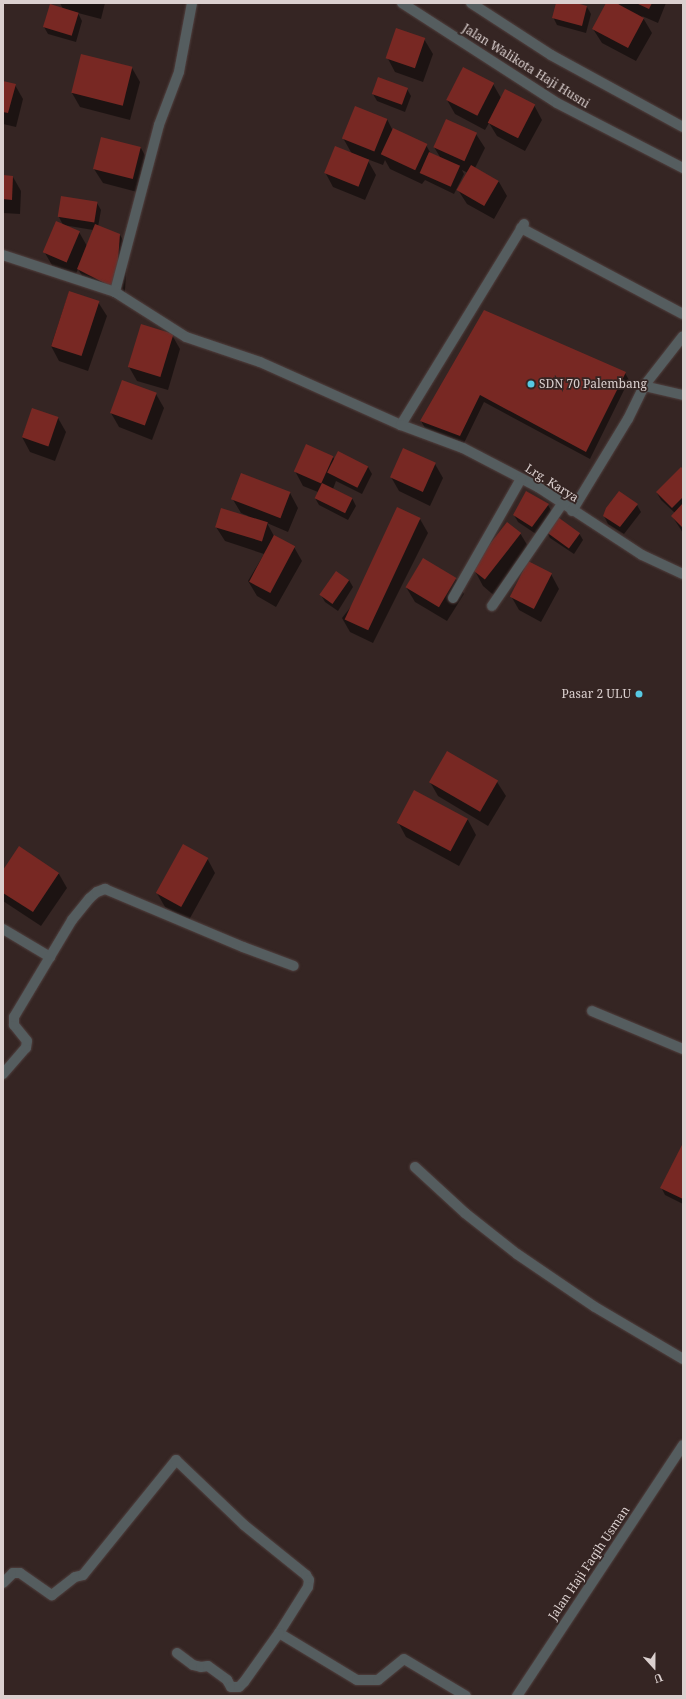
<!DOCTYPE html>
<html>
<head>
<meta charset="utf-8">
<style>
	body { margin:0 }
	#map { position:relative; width:686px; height:1699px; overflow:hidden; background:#352523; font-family:"Noto Serif",serif }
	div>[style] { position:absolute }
	.shadow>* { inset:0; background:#0007 }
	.building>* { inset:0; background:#782823; transform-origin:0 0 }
	.roads { filter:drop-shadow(0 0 1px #50403f) drop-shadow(0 0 1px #50403f) }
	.minor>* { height:10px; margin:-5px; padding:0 5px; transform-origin:5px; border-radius:5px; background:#555d5f }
	.dots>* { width:11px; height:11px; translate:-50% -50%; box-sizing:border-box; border:2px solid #352523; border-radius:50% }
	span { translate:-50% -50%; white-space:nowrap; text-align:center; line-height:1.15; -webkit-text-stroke:3.5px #352523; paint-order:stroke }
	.street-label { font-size:12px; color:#dbd0cf }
	.poi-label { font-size:12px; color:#dbd0cf }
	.left { translate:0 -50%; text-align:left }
	.right { translate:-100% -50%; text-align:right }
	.frame { position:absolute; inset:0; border:4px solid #dbd0cf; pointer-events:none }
	.north { position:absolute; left:634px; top:1647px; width:40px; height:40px; -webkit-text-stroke:3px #352523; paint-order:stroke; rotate:159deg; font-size:11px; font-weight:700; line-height:16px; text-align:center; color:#dbd0cf }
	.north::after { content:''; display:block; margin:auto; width:14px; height:18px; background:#dbd0cf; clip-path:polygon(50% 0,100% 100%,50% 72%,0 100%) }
</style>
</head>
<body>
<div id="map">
	<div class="shadow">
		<div style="clip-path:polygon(60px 3px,105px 3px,101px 19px,78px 13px,82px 21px,76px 42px,48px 34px,44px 27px,63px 9px)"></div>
		<div style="clip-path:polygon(557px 3px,572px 3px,587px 7px,591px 14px,586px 33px,557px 25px,553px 17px)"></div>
		<div style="clip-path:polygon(607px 3px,614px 3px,620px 6px,618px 3px,666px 3px,658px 23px,642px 16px,652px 33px,636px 61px,602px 43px,593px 29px)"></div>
		<div style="clip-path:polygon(424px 39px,433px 54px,423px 82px,395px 72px,387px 57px)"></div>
		<div style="clip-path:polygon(132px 68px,140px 82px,130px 120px,80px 107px,72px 93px)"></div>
		<div style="clip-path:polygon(463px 68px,493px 84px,501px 98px,534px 105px,542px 120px,525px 151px,497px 136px,489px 123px,485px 130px,455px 114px,447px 100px)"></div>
		<div style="clip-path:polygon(3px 82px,15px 85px,23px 99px,16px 127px,3px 124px)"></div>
		<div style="clip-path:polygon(407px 89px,411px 96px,405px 112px,377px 101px,373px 94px)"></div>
		<div style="clip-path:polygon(387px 119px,393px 131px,426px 145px,431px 154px,440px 157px,434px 147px,476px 134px,485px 148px,475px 168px,499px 182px,507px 196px,494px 219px,467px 204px,458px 190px,468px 173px,462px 170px,464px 174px,454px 194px,425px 180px,422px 184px,390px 169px,385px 160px,383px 165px,367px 159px,376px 175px,365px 200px,333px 187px,325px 172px,352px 154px,343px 138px)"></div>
		<div style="clip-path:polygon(141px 148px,149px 163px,141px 193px,103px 183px,94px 169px)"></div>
		<div style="clip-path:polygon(3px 176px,13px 177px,21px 191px,20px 214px,3px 213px)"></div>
		<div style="clip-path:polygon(62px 197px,97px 203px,101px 210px,98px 227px,120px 235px,128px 249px,124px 303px,87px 284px,78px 269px,75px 276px,53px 267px,45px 253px,79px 232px,87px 246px,93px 230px,63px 225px,59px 217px)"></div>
		<div style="clip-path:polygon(69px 292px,98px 302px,107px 316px,88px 371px,59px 361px,51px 346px)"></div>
		<div style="clip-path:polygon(484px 311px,625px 373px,629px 380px,590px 459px,484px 402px,464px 443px,425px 428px,421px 421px)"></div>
		<div style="clip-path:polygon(172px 335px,180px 349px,168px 390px,137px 381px,129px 367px)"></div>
		<div style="clip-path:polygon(156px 394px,164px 408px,152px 440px,119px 427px,111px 413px)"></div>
		<div style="clip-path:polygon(33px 409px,58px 418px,66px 432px,55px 461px,30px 452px,22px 437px)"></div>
		<div style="clip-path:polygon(338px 453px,368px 467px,372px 474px,362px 494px,336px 481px,333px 489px,352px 498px,356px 506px,348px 520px,319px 505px,315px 498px,318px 492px,303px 486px,295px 471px,332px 456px,335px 460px)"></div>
		<div style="clip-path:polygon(435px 464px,443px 478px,430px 506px,399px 491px,391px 477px)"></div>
		<div style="clip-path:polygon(683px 470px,683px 533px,672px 516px,675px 513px,661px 500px,657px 493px)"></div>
		<div style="clip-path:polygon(242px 474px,290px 493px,298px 508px,288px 532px,267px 523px,274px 536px,294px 547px,302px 561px,276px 607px,257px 596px,248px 581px,264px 554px,225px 541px,216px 527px,247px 517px,248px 516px,241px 513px,232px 498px)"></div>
		<div style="clip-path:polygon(548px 505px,552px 512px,536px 534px,518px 522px,514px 515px)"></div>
		<div style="clip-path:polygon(637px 505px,641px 512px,624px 534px,608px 524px,604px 516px)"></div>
		<div style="clip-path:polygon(420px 519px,428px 533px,373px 643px,350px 632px,342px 618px)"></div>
		<div style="clip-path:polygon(546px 531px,579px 533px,583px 540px,574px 554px,550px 538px)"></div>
		<div style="clip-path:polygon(520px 533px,529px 548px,497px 598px,483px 586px,475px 571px)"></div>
		<div style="clip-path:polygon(423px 559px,456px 579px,464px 594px,447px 621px,415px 602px,406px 587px)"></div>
		<div style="clip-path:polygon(551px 574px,559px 589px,541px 622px,519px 610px,511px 596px)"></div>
		<div style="clip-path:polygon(349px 580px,353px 587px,338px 611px,325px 602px,321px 595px)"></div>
		<div style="clip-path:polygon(430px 782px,497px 782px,506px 796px,488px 826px,438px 796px)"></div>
		<div style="clip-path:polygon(415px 791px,468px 820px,476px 835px,459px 866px,406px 837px,398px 822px)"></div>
		<div style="clip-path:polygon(207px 858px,215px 873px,189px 920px,165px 907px,157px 893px)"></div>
		<div style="clip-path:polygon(3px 872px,59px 874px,67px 888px,41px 926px,3px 901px)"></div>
		<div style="clip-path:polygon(683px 1145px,683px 1204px,665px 1195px,661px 1187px)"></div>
	</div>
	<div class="building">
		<div style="clip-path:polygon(556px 3px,576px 3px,587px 6px,582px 26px,552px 18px)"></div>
		<div style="clip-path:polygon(606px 3px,616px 3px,644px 18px,628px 48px,592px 29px)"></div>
		<div style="clip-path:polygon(636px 3px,652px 3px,649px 9px)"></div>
		<div style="left:50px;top:4px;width:30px;height:24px;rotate:17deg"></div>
		<div style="left:396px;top:28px;width:31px;height:32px;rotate:19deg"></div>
		<div style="left:81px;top:54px;width:53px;height:40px;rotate:14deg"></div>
		<div style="left:463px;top:67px;width:35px;height:37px;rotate:27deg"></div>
		<div style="left:378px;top:77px;width:32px;height:18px;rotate:20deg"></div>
		<div style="clip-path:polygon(3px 81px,16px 84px,8px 113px,3px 112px)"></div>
		<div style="left:505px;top:89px;width:34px;height:38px;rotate:27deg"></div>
		<div style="left:355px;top:106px;width:35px;height:35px;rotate:22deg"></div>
		<div style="left:446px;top:119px;width:34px;height:31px;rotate:24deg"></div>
		<div style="left:393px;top:128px;width:38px;height:29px;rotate:25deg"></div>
		<div style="left:101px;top:137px;width:41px;height:33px;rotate:14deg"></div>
		<div style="left:335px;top:146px;width:37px;height:29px;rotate:22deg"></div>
		<div style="left:429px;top:152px;width:34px;height:23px;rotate:24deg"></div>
		<div style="left:471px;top:165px;width:32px;height:29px;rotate:30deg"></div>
		<div style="clip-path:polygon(3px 175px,13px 176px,12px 200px,3px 199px)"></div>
		<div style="left:61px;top:196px;width:37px;height:21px;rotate:9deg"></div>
		<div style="left:56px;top:221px;width:26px;height:34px;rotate:23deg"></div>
		<div style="clip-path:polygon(95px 224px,120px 234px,116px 289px,77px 269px)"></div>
		<div style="left:69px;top:291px;width:32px;height:58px;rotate:18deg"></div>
		<div style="clip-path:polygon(484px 310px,626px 372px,586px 452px,480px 395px,460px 436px,420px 421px)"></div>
		<div style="left:141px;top:324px;width:34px;height:45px;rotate:17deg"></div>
		<div style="left:122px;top:380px;width:37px;height:35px;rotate:20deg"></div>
		<div style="left:32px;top:408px;width:28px;height:31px;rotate:19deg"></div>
		<div style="left:306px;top:444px;width:30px;height:30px;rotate:24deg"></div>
		<div style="left:403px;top:448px;width:36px;height:32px;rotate:24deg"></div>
		<div style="left:338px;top:451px;width:34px;height:24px;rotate:27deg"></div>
		<div style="clip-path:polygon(681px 467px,683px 469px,683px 497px,672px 508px,656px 492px)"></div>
		<div style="left:241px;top:473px;width:53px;height:28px;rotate:21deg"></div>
		<div style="left:322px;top:483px;width:34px;height:17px;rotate:26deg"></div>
		<div style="clip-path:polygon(526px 491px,549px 504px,532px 527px,513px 515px)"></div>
		<div style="clip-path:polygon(619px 491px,638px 504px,620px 527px,603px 516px,606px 508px)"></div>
		<div style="clip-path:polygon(683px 503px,683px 528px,671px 516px)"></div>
		<div style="left:397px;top:507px;width:26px;height:124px;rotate:25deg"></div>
		<div style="left:221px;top:508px;width:49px;height:20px;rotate:17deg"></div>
		<div style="left:555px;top:515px;width:31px;height:19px;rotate:36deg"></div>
		<div style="left:507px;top:522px;width:18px;height:59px;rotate:38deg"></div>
		<div style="left:274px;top:535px;width:24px;height:53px;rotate:28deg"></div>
		<div style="left:423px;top:558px;width:39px;height:34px;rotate:31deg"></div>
		<div style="left:528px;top:561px;width:27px;height:40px;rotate:27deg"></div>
		<div style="left:336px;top:571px;width:16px;height:29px;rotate:35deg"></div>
		<div style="left:447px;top:751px;width:59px;height:36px;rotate:30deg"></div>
		<div style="left:414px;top:790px;width:61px;height:37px;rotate:28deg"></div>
		<div style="left:183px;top:844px;width:29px;height:56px;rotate:29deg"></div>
		<div style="clip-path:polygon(19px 846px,59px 873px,33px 912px,3px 893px,3px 870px)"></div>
		<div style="clip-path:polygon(683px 1143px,683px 1199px,660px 1188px)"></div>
	</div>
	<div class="roads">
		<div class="minor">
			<div style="left:192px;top:3px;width:70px;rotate:100.7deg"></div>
			<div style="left:179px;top:72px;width:57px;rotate:110.7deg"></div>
			<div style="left:159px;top:125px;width:173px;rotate:104.8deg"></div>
			<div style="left:115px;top:292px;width:84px;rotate:32.4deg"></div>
			<div style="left:186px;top:337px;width:78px;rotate:18.7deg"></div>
			<div style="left:260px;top:362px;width:154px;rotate:24.1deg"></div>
			<div style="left:402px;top:3px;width:184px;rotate:32.8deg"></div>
			<div style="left:557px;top:103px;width:142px;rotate:27.3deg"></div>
			<div style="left:471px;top:3px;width:95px;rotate:33deg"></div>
			<div style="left:551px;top:55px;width:150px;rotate:28.6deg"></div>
			<div style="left:524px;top:224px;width:236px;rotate:121.5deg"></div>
			<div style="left:401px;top:425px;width:66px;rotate:20.4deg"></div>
			<div style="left:463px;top:448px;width:85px;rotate:27.5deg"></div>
			<div style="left:538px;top:487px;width:124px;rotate:33.2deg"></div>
			<div style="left:642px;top:555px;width:45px;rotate:24.9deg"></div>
			<div style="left:521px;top:228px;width:183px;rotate:28deg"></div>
			<div style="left:3px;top:255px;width:118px;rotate:18.3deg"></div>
			<div style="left:644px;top:386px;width:40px;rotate:13deg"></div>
			<div style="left:572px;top:511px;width:108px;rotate:-58.7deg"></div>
			<div style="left:628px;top:419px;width:37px;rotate:-64deg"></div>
			<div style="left:644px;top:386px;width:63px;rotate:-52deg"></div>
			<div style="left:453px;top:598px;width:137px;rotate:-60.3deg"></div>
			<div style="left:492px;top:606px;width:124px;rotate:-55.5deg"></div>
			<div style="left:3px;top:929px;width:55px;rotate:30.8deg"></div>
			<div style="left:592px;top:1011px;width:99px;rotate:22.7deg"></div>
			<div style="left:3px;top:1074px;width:35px;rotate:-49deg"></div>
			<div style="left:26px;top:1048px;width:7px;rotate:-82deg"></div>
			<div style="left:27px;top:1041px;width:21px;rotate:-129deg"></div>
			<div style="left:14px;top:1025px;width:8px;rotate:-90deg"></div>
			<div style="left:14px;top:1017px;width:113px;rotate:-59.1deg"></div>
			<div style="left:72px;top:920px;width:28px;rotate:-51deg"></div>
			<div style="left:90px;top:898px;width:9px;rotate:-41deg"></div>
			<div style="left:97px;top:892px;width:9px;rotate:-21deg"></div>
			<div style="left:105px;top:889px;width:150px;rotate:22.8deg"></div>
			<div style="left:243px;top:947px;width:54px;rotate:20.4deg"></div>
			<div style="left:415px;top:1167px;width:68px;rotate:42.6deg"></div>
			<div style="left:465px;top:1213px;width:66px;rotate:38.3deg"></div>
			<div style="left:517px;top:1254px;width:94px;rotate:34.2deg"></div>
			<div style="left:595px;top:1307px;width:102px;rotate:30.6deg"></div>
			<div style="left:3px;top:1583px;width:14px;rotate:-45deg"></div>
			<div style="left:13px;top:1573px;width:7px"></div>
			<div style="left:20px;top:1573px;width:39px;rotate:35deg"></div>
			<div style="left:52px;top:1595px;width:29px;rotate:-38deg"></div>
			<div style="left:75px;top:1577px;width:8px;rotate:-14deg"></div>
			<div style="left:83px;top:1575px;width:148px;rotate:-51deg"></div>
			<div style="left:176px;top:1460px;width:94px;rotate:43.7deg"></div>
			<div style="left:244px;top:1525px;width:80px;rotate:38.9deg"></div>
			<div style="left:306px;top:1575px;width:6px;rotate:59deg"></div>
			<div style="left:309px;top:1580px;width:7px;rotate:98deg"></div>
			<div style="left:308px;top:1587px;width:54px;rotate:122.2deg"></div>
			<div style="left:279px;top:1633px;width:91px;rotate:31.1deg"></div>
			<div style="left:357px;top:1680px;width:21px"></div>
			<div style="left:378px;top:1680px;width:33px;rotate:-39deg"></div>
			<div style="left:404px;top:1659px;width:72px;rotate:30.8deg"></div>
			<div style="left:177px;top:1653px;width:20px;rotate:37deg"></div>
			<div style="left:193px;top:1665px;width:8px;rotate:14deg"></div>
			<div style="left:201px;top:1667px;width:7px;rotate:-8deg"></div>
			<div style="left:208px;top:1666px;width:24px;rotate:36deg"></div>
			<div style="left:227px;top:1680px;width:8px;rotate:60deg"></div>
			<div style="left:231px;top:1687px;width:8px"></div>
			<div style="left:239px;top:1687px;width:7px;rotate:-45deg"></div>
			<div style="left:244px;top:1682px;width:60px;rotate:-54.5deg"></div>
			<div style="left:517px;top:1696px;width:301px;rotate:-56.5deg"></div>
		</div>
	</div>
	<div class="dots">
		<div style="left:531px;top:384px;background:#57c9e3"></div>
		<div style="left:639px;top:694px;background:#57c9e3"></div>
	</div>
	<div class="street-label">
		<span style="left:526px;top:66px;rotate:32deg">Jalan Walikota Haji Husni</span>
		<span style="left:552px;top:483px;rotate:32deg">Lrg. Karya</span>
		<span style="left:589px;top:1563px;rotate:-56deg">Jalan Haji Faqih Usman</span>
	</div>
	<div class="poi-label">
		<span class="left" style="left:539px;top:384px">SDN 70 Palembang</span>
		<span class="right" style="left:631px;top:694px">Pasar 2 ULU</span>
	</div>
	<div class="frame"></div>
	<div class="north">U</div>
</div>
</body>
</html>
